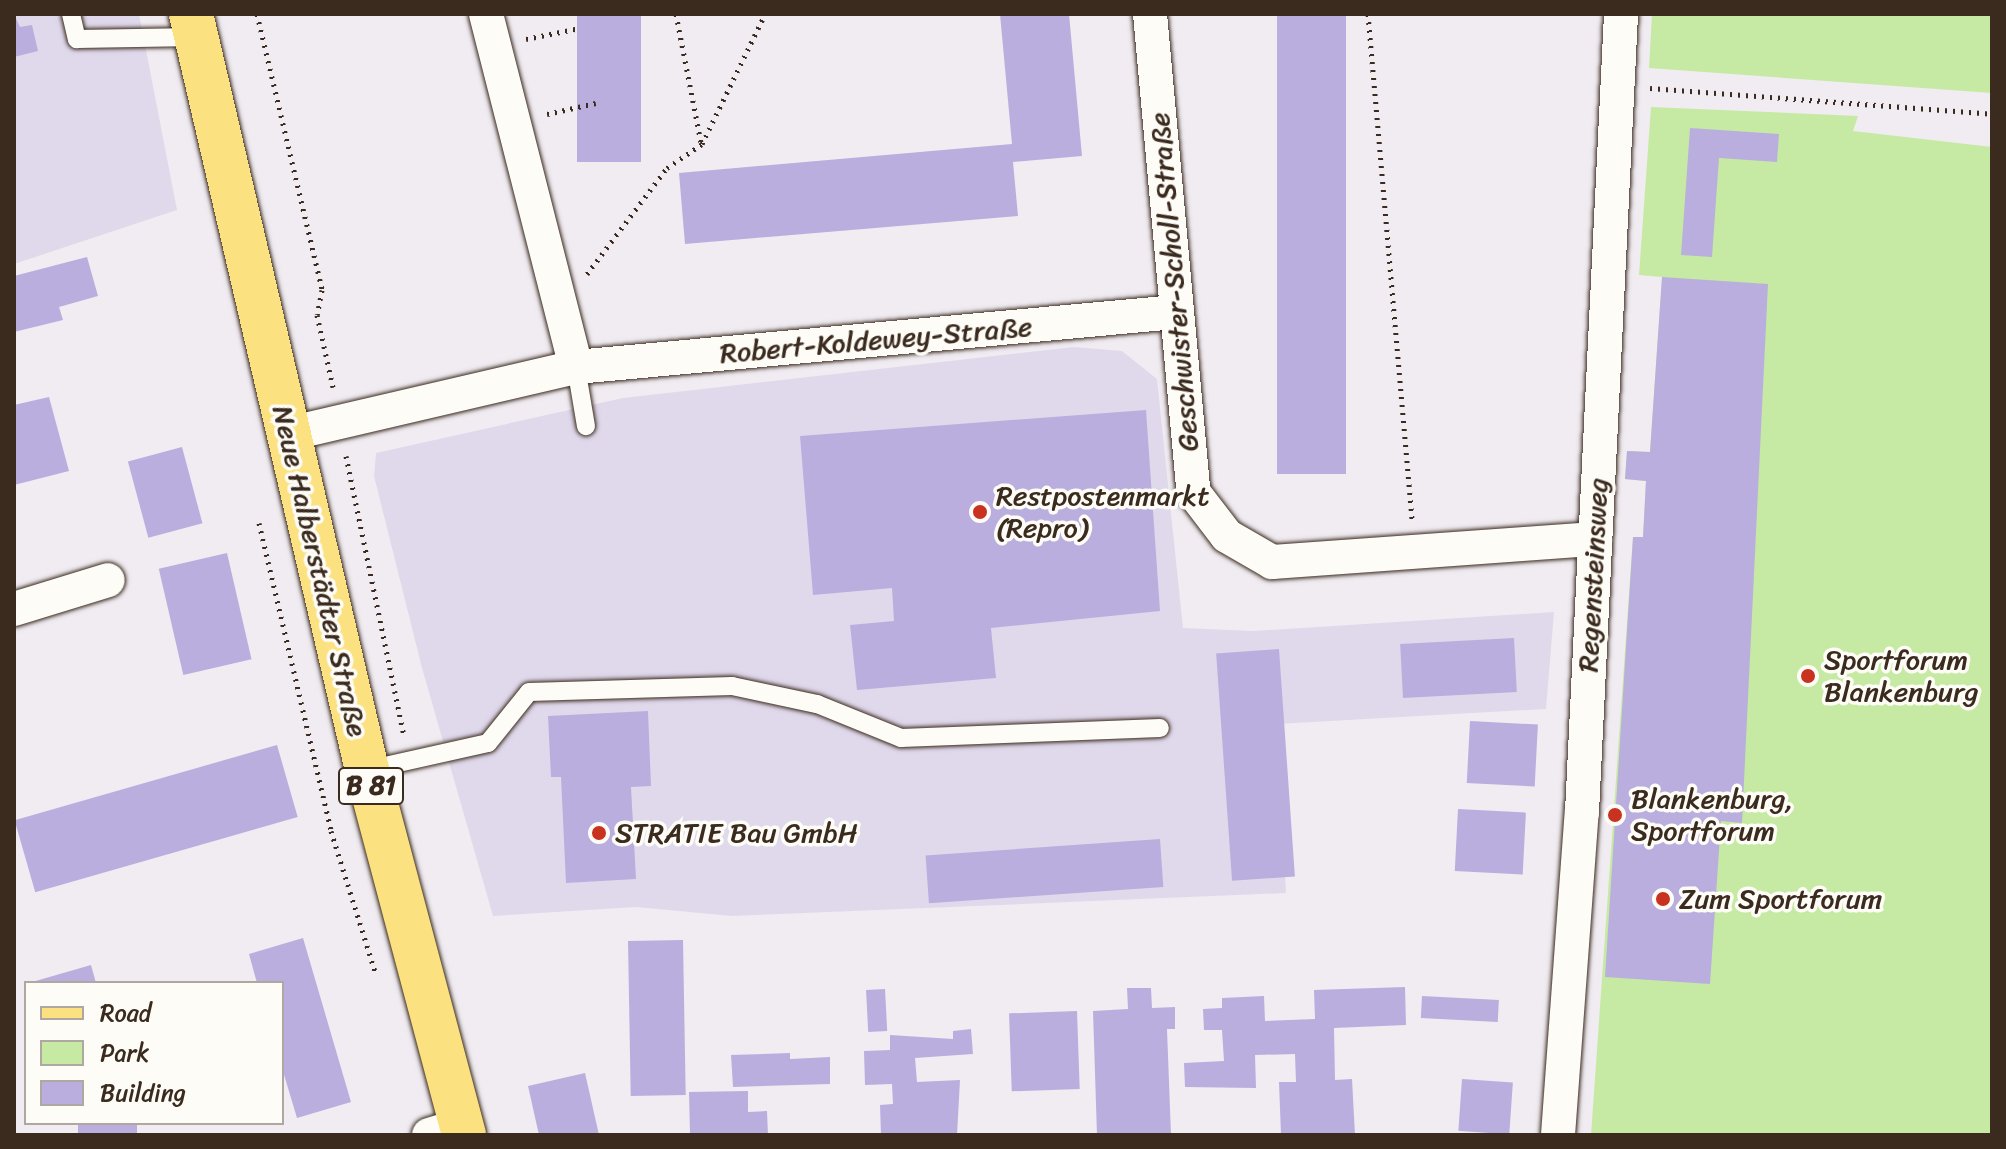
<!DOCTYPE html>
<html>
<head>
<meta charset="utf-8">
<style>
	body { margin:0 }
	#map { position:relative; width:2006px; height:1149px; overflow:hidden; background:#f0ecf2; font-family:Sriracha,sans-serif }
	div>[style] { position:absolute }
	.built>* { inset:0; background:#e0d9ec }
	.green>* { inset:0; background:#c6eaa3 }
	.building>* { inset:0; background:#baaedf; transform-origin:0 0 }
	.path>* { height:5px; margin-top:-2.5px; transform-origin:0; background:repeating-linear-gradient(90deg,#3b2a1e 0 2px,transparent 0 8px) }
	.roads { filter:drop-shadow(0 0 2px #3b2a1e) drop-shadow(0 0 2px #3b2a1e) }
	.lane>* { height:18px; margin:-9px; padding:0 9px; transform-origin:9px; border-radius:9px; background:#fdfcf7 }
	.street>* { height:34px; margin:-17px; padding:0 17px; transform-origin:17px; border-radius:17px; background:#fdfcf7 }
	.primary>* { height:44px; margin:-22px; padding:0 22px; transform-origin:22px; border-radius:22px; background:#fbe180 }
	.dots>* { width:22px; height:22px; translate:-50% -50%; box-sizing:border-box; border:4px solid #fdfcf7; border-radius:50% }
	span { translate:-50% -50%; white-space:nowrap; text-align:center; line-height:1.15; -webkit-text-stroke:7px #fdfcf7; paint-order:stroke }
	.shield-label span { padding:2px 6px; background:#fdfcf7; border:2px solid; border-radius:6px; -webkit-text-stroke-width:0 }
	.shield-label { font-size:26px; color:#3b2a1e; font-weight:700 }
	.street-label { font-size:28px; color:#3b2a1e }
	.poi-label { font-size:28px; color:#3b2a1e }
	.left { translate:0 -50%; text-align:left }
	.frame { position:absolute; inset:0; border:16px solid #3b2a1e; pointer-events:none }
	.legend { position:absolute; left:24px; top:981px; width:260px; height:144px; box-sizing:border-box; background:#fdfcf7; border:2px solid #afa8a0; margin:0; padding:10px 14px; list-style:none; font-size:24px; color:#3b2a1e }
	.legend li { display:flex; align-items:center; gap:16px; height:40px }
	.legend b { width:40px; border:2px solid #afa8a0 }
</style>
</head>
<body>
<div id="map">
	<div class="built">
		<div style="clip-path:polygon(14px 14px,139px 14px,177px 210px,14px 264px)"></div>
		<div style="clip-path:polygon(1074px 347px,1122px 351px,1157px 379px,1183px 628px,1253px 631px,1554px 612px,1546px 709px,1277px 724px,1286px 893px,732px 916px,636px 907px,493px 916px,422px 668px,374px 476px,376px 453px,623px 398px)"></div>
	</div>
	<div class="green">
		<div style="clip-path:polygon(1652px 14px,1992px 14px,1992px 93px,1649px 68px)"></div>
		<div style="clip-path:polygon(1651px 107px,1858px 116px,1853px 131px,1992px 147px,1992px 1135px,1591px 1135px,1633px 537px,1643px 537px,1646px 481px,1625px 479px,1627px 451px,1650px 452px,1662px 277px,1639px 275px)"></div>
	</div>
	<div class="building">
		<div style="clip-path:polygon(14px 14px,20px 27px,32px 25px,38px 51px,14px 57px)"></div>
		<div style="left:577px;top:14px;width:64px;height:148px"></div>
		<div style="clip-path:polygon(1000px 14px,1069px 14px,1082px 156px,1013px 162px,1018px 216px,685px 244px,679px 173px,1012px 144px)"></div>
		<div style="left:1277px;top:14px;width:69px;height:460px"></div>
		<div style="clip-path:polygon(1690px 128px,1779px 134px,1777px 162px,1719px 158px,1712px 257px,1681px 255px)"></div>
		<div style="clip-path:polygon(87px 257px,98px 296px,59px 307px,63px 320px,14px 332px,14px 276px)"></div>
		<div style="clip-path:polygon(1662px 277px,1768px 284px,1742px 823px,1721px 821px,1710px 984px,1605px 977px,1633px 537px,1643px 537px,1646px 481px,1625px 479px,1627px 451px,1650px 452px)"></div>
		<div style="clip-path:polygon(49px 397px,69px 471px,14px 485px,14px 405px)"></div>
		<div style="clip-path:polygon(1146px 410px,1160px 611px,991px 628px,996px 678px,857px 690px,850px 625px,894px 621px,892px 588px,813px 595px,800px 436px)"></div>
		<div style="left:182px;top:447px;width:79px;height:56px;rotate:75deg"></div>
		<div style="left:227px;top:553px;width:109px;height:70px;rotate:77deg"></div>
		<div style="left:1514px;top:638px;width:54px;height:114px;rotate:87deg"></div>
		<div style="left:1279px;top:649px;width:228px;height:63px;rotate:86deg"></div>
		<div style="clip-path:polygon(648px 711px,651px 786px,631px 787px,636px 879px,566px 883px,561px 777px,551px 777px,548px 716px)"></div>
		<div style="left:1470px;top:721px;width:68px;height:62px;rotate:3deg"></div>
		<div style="left:277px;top:745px;width:75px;height:273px;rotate:74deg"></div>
		<div style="left:1458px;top:809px;width:68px;height:62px;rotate:3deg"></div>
		<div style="left:1160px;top:839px;width:48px;height:235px;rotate:86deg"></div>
		<div style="clip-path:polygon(303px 938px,351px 1102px,297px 1118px,282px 1068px,282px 983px,257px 983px,249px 954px)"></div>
		<div style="left:683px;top:940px;width:155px;height:55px;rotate:89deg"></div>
		<div style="clip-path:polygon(91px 965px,96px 983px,32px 983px,32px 982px)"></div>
		<div style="clip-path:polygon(1405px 987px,1406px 1025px,1334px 1028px,1335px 1080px,1352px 1079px,1355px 1135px,1281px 1135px,1279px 1082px,1296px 1082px,1295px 1054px,1255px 1055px,1256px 1088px,1185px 1087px,1184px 1063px,1224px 1061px,1222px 1030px,1204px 1030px,1203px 1009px,1222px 1008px,1222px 998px,1264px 996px,1265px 1021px,1315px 1019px,1314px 990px)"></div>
		<div style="clip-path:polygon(1127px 988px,1151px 988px,1152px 1008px,1175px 1007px,1175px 1029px,1167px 1029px,1171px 1135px,1097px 1135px,1093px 1011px,1128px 1009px)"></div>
		<div style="left:885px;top:989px;width:42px;height:19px;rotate:87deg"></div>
		<div style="left:1422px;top:996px;width:77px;height:22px;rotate:3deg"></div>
		<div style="left:1077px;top:1011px;width:78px;height:68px;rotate:88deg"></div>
		<div style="clip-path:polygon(971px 1029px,973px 1054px,915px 1058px,917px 1082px,960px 1080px,957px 1135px,881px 1135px,880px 1105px,893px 1104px,892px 1084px,865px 1085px,864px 1051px,890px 1050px,890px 1035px,953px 1039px,953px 1031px)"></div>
		<div style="clip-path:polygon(790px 1053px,790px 1059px,830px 1057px,830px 1084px,733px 1087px,731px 1055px)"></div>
		<div style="clip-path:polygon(585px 1073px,599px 1135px,539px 1135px,528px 1086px)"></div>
		<div style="left:1462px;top:1079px;width:51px;height:52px;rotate:4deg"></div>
		<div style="clip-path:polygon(748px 1091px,748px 1112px,767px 1111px,768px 1135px,690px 1134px,689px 1092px)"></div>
		<div style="left:78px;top:1123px;width:59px;height:13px"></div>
	</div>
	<div class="path">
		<div style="left:257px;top:14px;width:284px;rotate:76.7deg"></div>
		<div style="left:322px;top:290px;width:25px;rotate:101deg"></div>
		<div style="left:317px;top:315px;width:74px;rotate:77.5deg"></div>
		<div style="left:676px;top:14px;width:131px;rotate:79deg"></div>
		<div style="left:1368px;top:14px;width:507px;rotate:85.02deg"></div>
		<div style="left:526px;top:39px;width:55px;rotate:-11.5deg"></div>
		<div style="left:1650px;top:88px;width:343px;rotate:4.3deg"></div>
		<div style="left:547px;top:114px;width:50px;rotate:-12.7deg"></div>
		<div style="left:587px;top:274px;width:133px;rotate:-53deg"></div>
		<div style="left:667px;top:168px;width:42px;rotate:-34.4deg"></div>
		<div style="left:702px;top:144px;width:144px;rotate:-64.1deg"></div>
		<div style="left:346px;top:456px;width:286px;rotate:78.3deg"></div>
		<div style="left:259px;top:523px;width:316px;rotate:76.8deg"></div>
		<div style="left:331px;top:831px;width:147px;rotate:72.6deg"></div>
	</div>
	<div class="roads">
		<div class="lane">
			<div style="left:71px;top:14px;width:26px;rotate:77deg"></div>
			<div style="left:77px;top:39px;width:119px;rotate:-1deg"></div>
			<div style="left:576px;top:367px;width:60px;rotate:80.4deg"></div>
			<div style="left:367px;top:770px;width:124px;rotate:-12.6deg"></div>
			<div style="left:488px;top:743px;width:65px;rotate:-51.2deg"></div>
			<div style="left:529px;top:692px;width:203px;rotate:-1.7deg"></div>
			<div style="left:732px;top:686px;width:87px;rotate:12deg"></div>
			<div style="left:817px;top:704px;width:91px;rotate:22deg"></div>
			<div style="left:901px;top:738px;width:259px;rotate:-2.2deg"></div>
		</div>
		<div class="street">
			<div style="left:486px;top:14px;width:364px;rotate:75.7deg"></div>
			<div style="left:1150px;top:14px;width:481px;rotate:84.8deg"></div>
			<div style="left:1194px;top:493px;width:54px;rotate:52.5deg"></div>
			<div style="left:1227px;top:536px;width:52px;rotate:30deg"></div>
			<div style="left:1272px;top:562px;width:324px;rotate:-4.1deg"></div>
			<div style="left:288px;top:434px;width:296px;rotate:-13.1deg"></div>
			<div style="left:576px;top:367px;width:603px;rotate:-5.24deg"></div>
			<div style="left:14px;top:609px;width:98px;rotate:-17.1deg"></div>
			<div style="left:429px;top:1135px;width:34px;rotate:-17deg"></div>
			<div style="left:1558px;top:1135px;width:324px;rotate:-85.8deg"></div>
			<div style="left:1582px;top:812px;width:799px;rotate:-87.2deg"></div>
		</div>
		<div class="primary">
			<div style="left:191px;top:14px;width:776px;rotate:76.89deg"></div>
			<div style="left:367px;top:770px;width:378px;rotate:75.1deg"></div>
		</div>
	</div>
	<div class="dots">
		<div style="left:980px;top:512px;background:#c8321e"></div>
		<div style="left:1808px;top:676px;background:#c8321e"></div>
		<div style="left:1615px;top:815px;background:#c8321e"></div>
		<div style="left:599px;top:833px;background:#c8321e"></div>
		<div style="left:1663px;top:899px;background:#c8321e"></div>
	</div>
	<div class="shield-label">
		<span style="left:371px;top:786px">B 81</span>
	</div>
	<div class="street-label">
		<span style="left:1174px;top:282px;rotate:-95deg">Geschwister-Scholl-Straße</span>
		<span style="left:876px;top:340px;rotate:-5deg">Robert-Koldewey-Straße</span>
		<span style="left:320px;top:571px;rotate:77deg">Neue Halberstädter Straße</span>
		<span style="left:1593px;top:575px;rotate:-87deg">Regensteinsweg</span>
	</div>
	<div class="poi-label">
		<span class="left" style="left:996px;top:512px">Restpostenmarkt<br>(Repro)</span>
		<span class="left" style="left:1824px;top:676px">Sportforum<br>Blankenburg</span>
		<span class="left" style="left:1631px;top:815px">Blankenburg,<br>Sportforum</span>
		<span class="left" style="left:615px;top:833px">STRATIE Bau GmbH</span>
		<span class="left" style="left:1679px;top:899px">Zum Sportforum</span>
	</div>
	<div class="frame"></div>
	<ul class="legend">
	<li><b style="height:10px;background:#fbe180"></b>Road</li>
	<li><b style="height:22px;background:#c6eaa3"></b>Park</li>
	<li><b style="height:22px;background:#baaedf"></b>Building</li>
	</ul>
</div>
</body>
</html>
